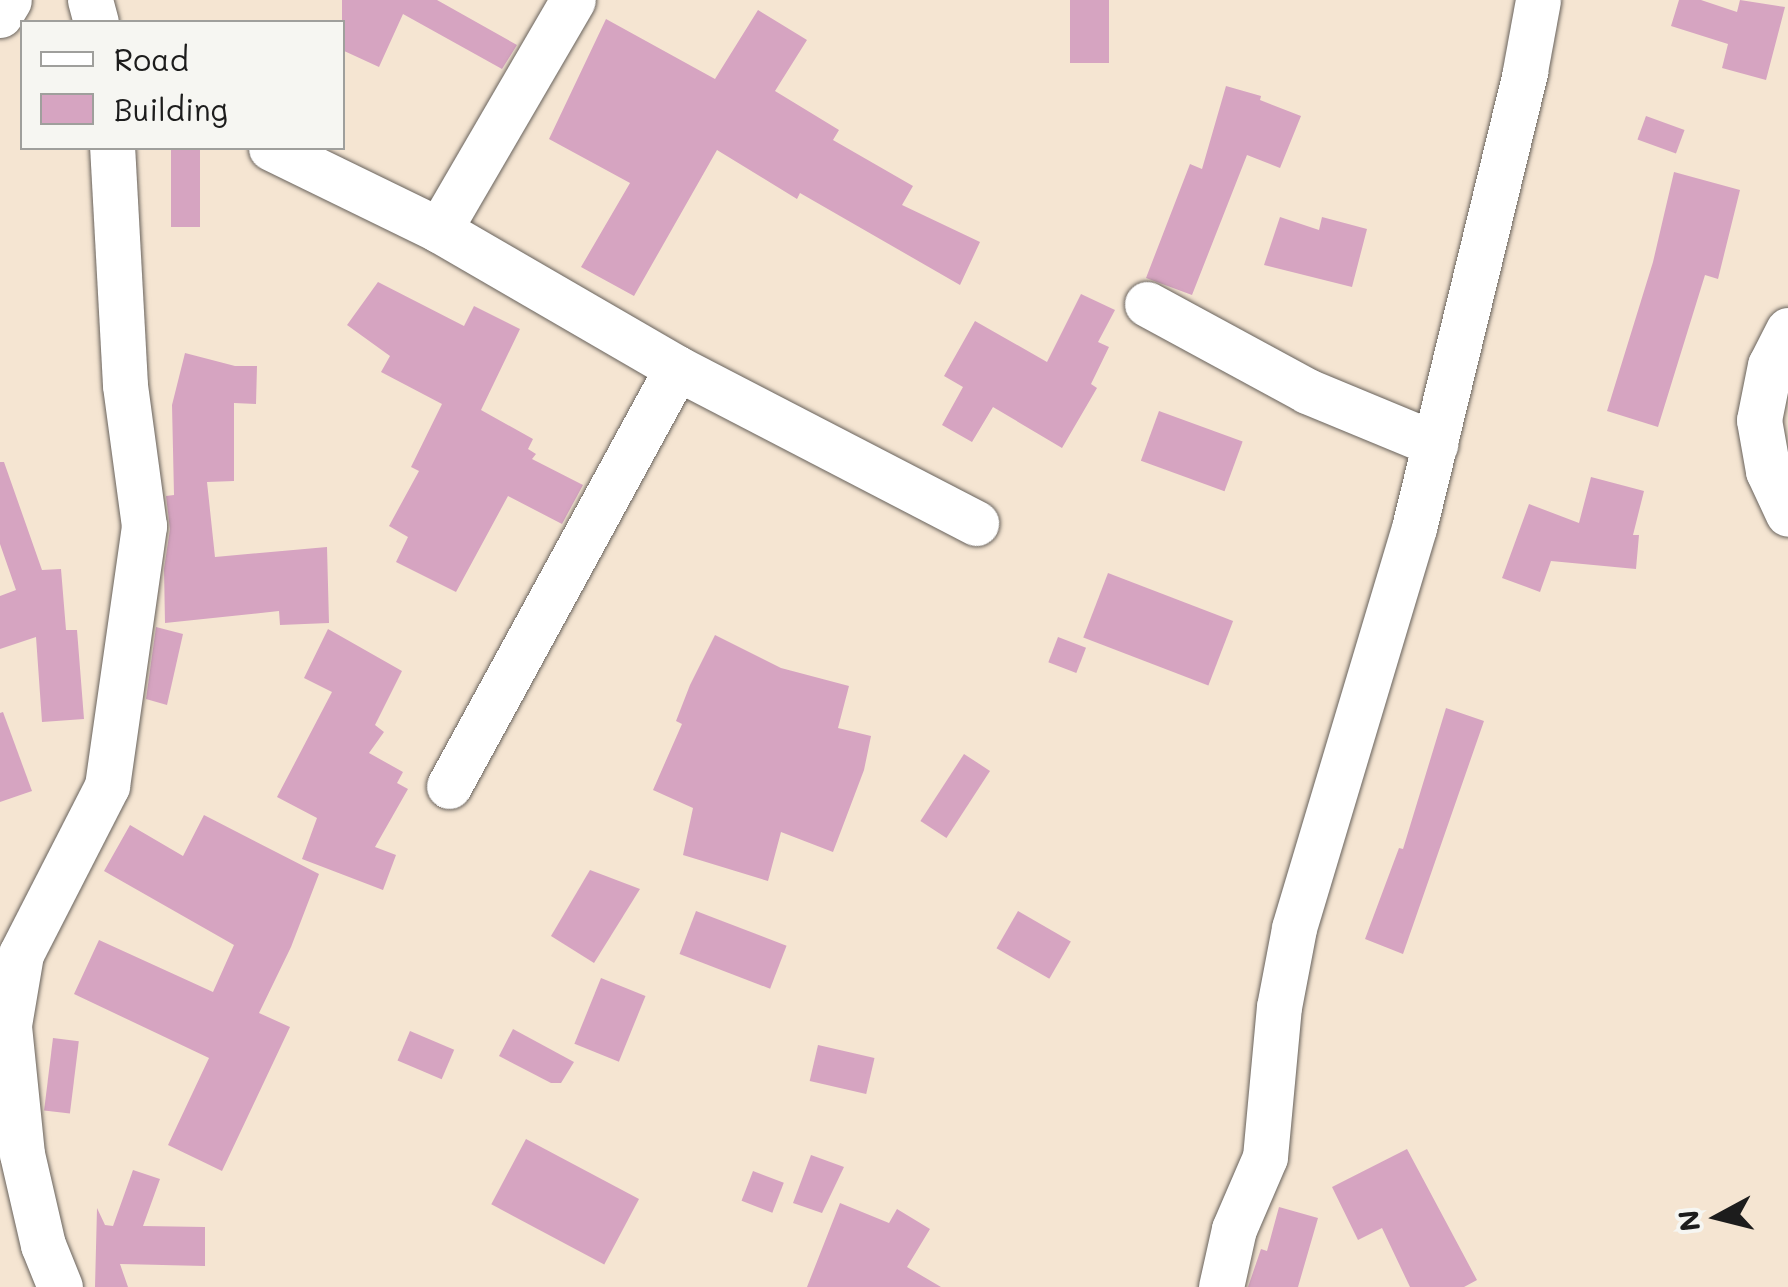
<!DOCTYPE html>
<html>
<head>
<meta charset="utf-8">
<style>
	body { margin:0 }
	#map { position:relative; width:1788px; height:1287px; overflow:hidden; background:#f5e5d2; font-family:Mali,sans-serif }
	div>[style] { position:absolute }
	.building>* { inset:0; background:#d6a4c1; transform-origin:0 0 }
	.roads { filter:drop-shadow(0 0 2px #68625c) drop-shadow(0 0 2px #68625c) }
	.minor>* { height:45px; margin:-22.5px; padding:0 22.5px; transform-origin:22.5px; border-radius:22.5px; background:#fff }
	span { translate:-50% -50%; white-space:nowrap; text-align:center; line-height:1.15; -webkit-text-stroke:8px #f6f6f2; paint-order:stroke }
	.legend { position:absolute; left:20px; top:20px; width:325px; height:130px; box-sizing:border-box; background:#f6f6f2; border:2px solid #9f9f9c; margin:0; padding:12px 18px; list-style:none; font-size:30px; color:#1c1c1c }
	.legend li { display:flex; align-items:center; gap:20px; height:50px }
	.legend b { width:50px; border:2px solid #9f9f9c }
	.north { position:absolute; left:1668px; top:1167px; width:100px; height:100px; -webkit-text-stroke:8px #f6f6f2; paint-order:stroke; rotate:263deg; font-size:28px; font-weight:700; line-height:40px; text-align:center; color:#1c1c1c }
	.north::after { content:''; display:block; margin:auto; width:35px; height:45px; background:#1c1c1c; clip-path:polygon(50% 0,100% 100%,50% 72%,0 100%) }
</style>
</head>
<body>
<div id="map">
	<div class="building">
		<div style="clip-path:polygon(342px 0,437px 0,517px 45px,502px 69px,403px 14px,379px 67px,342px 50px)"></div>
		<div style="left:1070px;top:0;width:39px;height:63px"></div>
		<div style="clip-path:polygon(1679px 0,1701px 0,1737px 12px,1740px 0,1785px 7px,1766px 80px,1722px 68px,1728px 44px,1671px 26px)"></div>
		<div style="clip-path:polygon(758px 10px,807px 40px,775px 91px,839px 130px,833px 140px,913px 186px,902px 205px,980px 242px,960px 285px,800px 193px,797px 199px,717px 150px,634px 296px,581px 267px,630px 183px,549px 139px,606px 19px,715px 79px)"></div>
		<div style="clip-path:polygon(1226px 86px,1261px 96px,1260px 100px,1301px 116px,1280px 168px,1247px 155px,1192px 295px,1146px 278px,1190px 164px,1202px 169px)"></div>
		<div style="left:1646px;top:116px;width:41px;height:25px;rotate:20deg"></div>
		<div style="left:171px;top:148px;width:29px;height:79px"></div>
		<div style="clip-path:polygon(1674px 172px,1740px 190px,1718px 279px,1705px 275px,1658px 427px,1607px 411px,1653px 262px)"></div>
		<div style="clip-path:polygon(1280px 217px,1319px 230px,1322px 217px,1367px 229px,1352px 287px,1264px 265px)"></div>
		<div style="clip-path:polygon(378px 282px,464px 326px,474px 306px,520px 329px,481px 410px,533px 439px,528px 449px,536px 454px,532px 459px,583px 485px,562px 524px,508px 496px,456px 592px,396px 562px,408px 537px,389px 526px,419px 471px,411px 467px,442px 404px,381px 372px,390px 356px,347px 325px)"></div>
		<div style="clip-path:polygon(1081px 294px,1115px 310px,1098px 342px,1109px 347px,1091px 384px,1097px 388px,1062px 448px,993px 407px,972px 442px,942px 425px,963px 387px,944px 376px,975px 321px,1047px 362px)"></div>
		<div style="clip-path:polygon(185px 353px,235px 366px,257px 366px,256px 404px,234px 403px,234px 481px,207px 482px,215px 557px,327px 547px,329px 623px,280px 625px,279px 611px,165px 623px,164px 569px,170px 529px,166px 496px,174px 495px,172px 405px)"></div>
		<div style="left:1159px;top:411px;width:89px;height:53px;rotate:20deg"></div>
		<div style="clip-path:polygon(0 462px,4px 462px,42px 570px,61px 569px,66px 630px,77px 630px,84px 719px,42px 722px,36px 637px,0 649px,0 596px,16px 590px,0 544px)"></div>
		<div style="clip-path:polygon(1591px 477px,1644px 491px,1633px 535px,1639px 535px,1636px 569px,1551px 561px,1540px 592px,1502px 578px,1529px 504px,1579px 523px)"></div>
		<div style="left:1108px;top:573px;width:134px;height:69px;rotate:21deg"></div>
		<div style="clip-path:polygon(156px 627px,183px 634px,167px 705px,146px 699px)"></div>
		<div style="clip-path:polygon(328px 629px,402px 671px,375px 725px,384px 732px,369px 753px,403px 772px,397px 783px,408px 789px,375px 847px,396px 855px,383px 890px,302px 859px,317px 818px,277px 797px,332px 692px,304px 678px)"></div>
		<div style="clip-path:polygon(715px 635px,781px 668px,849px 686px,838px 728px,871px 736px,864px 770px,833px 852px,781px 832px,768px 881px,683px 855px,693px 808px,653px 790px,682px 724px,676px 721px,690px 685px)"></div>
		<div style="left:1058px;top:637px;width:30px;height:27px;rotate:21deg"></div>
		<div style="clip-path:polygon(1446px 708px,1484px 721px,1403px 954px,1365px 939px,1399px 848px,1403px 849px)"></div>
		<div style="clip-path:polygon(3px 712px,32px 791px,0 802px,0 713px)"></div>
		<div style="left:964px;top:754px;width:31px;height:80px;rotate:33deg"></div>
		<div style="clip-path:polygon(204px 815px,319px 874px,291px 947px,259px 1013px,290px 1027px,222px 1171px,168px 1145px,209px 1058px,74px 994px,99px 940px,213px 992px,234px 945px,104px 871px,130px 825px,183px 856px)"></div>
		<div style="clip-path:polygon(590px 870px,640px 889px,594px 963px,551px 936px)"></div>
		<div style="left:696px;top:911px;width:97px;height:46px;rotate:21deg"></div>
		<div style="left:1018px;top:911px;width:61px;height:43px;rotate:30deg"></div>
		<div style="left:601px;top:978px;width:48px;height:71px;rotate:22deg"></div>
		<div style="clip-path:polygon(513px 1029px,574px 1062px,561px 1083px,551px 1083px,499px 1056px)"></div>
		<div style="left:410px;top:1031px;width:48px;height:32px;rotate:23deg"></div>
		<div style="left:53px;top:1038px;width:26px;height:73px;rotate:7deg"></div>
		<div style="left:818px;top:1045px;width:58px;height:37px;rotate:13deg"></div>
		<div style="left:526px;top:1139px;width:128px;height:74px;rotate:28deg"></div>
		<div style="clip-path:polygon(1407px 1149px,1477px 1280px,1464px 1287px,1410px 1287px,1382px 1228px,1358px 1240px,1332px 1187px)"></div>
		<div style="clip-path:polygon(811px 1155px,844px 1167px,822px 1213px,793px 1203px)"></div>
		<div style="clip-path:polygon(133px 1170px,160px 1179px,143px 1226px,205px 1227px,205px 1266px,120px 1264px,128px 1287px,95px 1287px,97px 1208px,105px 1225px,113px 1226px)"></div>
		<div style="left:753px;top:1171px;width:33px;height:32px;rotate:21deg"></div>
		<div style="clip-path:polygon(840px 1203px,889px 1223px,897px 1209px,930px 1229px,907px 1267px,941px 1287px,807px 1287px)"></div>
		<div style="clip-path:polygon(1279px 1207px,1318px 1218px,1298px 1287px,1248px 1287px,1261px 1249px,1267px 1251px)"></div>
	</div>
	<div class="roads">
		<div class="minor">
			<div style="left:90px;top:0;width:23px;rotate:75deg"></div>
			<div style="left:0;top:15px;width:17px;rotate:-59deg"></div>
			<div style="left:271px;top:148px;width:187px;rotate:26deg"></div>
			<div style="left:439px;top:230px;width:275px;rotate:30.1deg"></div>
			<div style="left:677px;top:368px;width:337px;rotate:27.4deg"></div>
			<div style="left:439px;top:230px;width:266px;rotate:-59.8deg"></div>
			<div style="left:1147px;top:304px;width:182px;rotate:28.5deg"></div>
			<div style="left:1307px;top:391px;width:139px;rotate:22.5deg"></div>
			<div style="left:1788px;top:330px;width:39px;rotate:117deg"></div>
			<div style="left:1770px;top:365px;width:56px;rotate:101.3deg"></div>
			<div style="left:1759px;top:420px;width:52px;rotate:80deg"></div>
			<div style="left:1768px;top:471px;width:47px;rotate:65.1deg"></div>
			<div style="left:449px;top:786px;width:476px;rotate:-61.4deg"></div>
			<div style="left:60px;top:1287px;width:45px;rotate:-112deg"></div>
			<div style="left:43px;top:1245px;width:93px;rotate:-103deg"></div>
			<div style="left:22px;top:1154px;width:130px;rotate:-95.8deg"></div>
			<div style="left:9px;top:1025px;width:72px;rotate:-80.4deg"></div>
			<div style="left:21px;top:954px;width:189px;rotate:-62.9deg"></div>
			<div style="left:107px;top:786px;width:263px;rotate:-81.9deg"></div>
			<div style="left:144px;top:526px;width:142px;rotate:-97.7deg"></div>
			<div style="left:125px;top:385px;width:237px;rotate:-93.1deg"></div>
			<div style="left:1221px;top:1287px;width:59px;rotate:-77.4deg"></div>
			<div style="left:1234px;top:1229px;width:78px;rotate:-66.7deg"></div>
			<div style="left:1265px;top:1157px;width:151px;rotate:-84.7deg"></div>
			<div style="left:1279px;top:1007px;width:80px;rotate:-79.2deg"></div>
			<div style="left:1294px;top:928px;width:418px;rotate:-73.3deg"></div>
			<div style="left:1414px;top:528px;width:470px;rotate:-76.3deg"></div>
			<div style="left:1525px;top:71px;width:72px;rotate:-79.6deg"></div>
		</div>
	</div>
	<ul class="legend">
	<li><b style="height:12px;background:#fff"></b>Road</li>
	<li><b style="height:28px;background:#d6a4c1"></b>Building</li>
	</ul>
	<div class="north">N</div>
</div>
</body>
</html>
